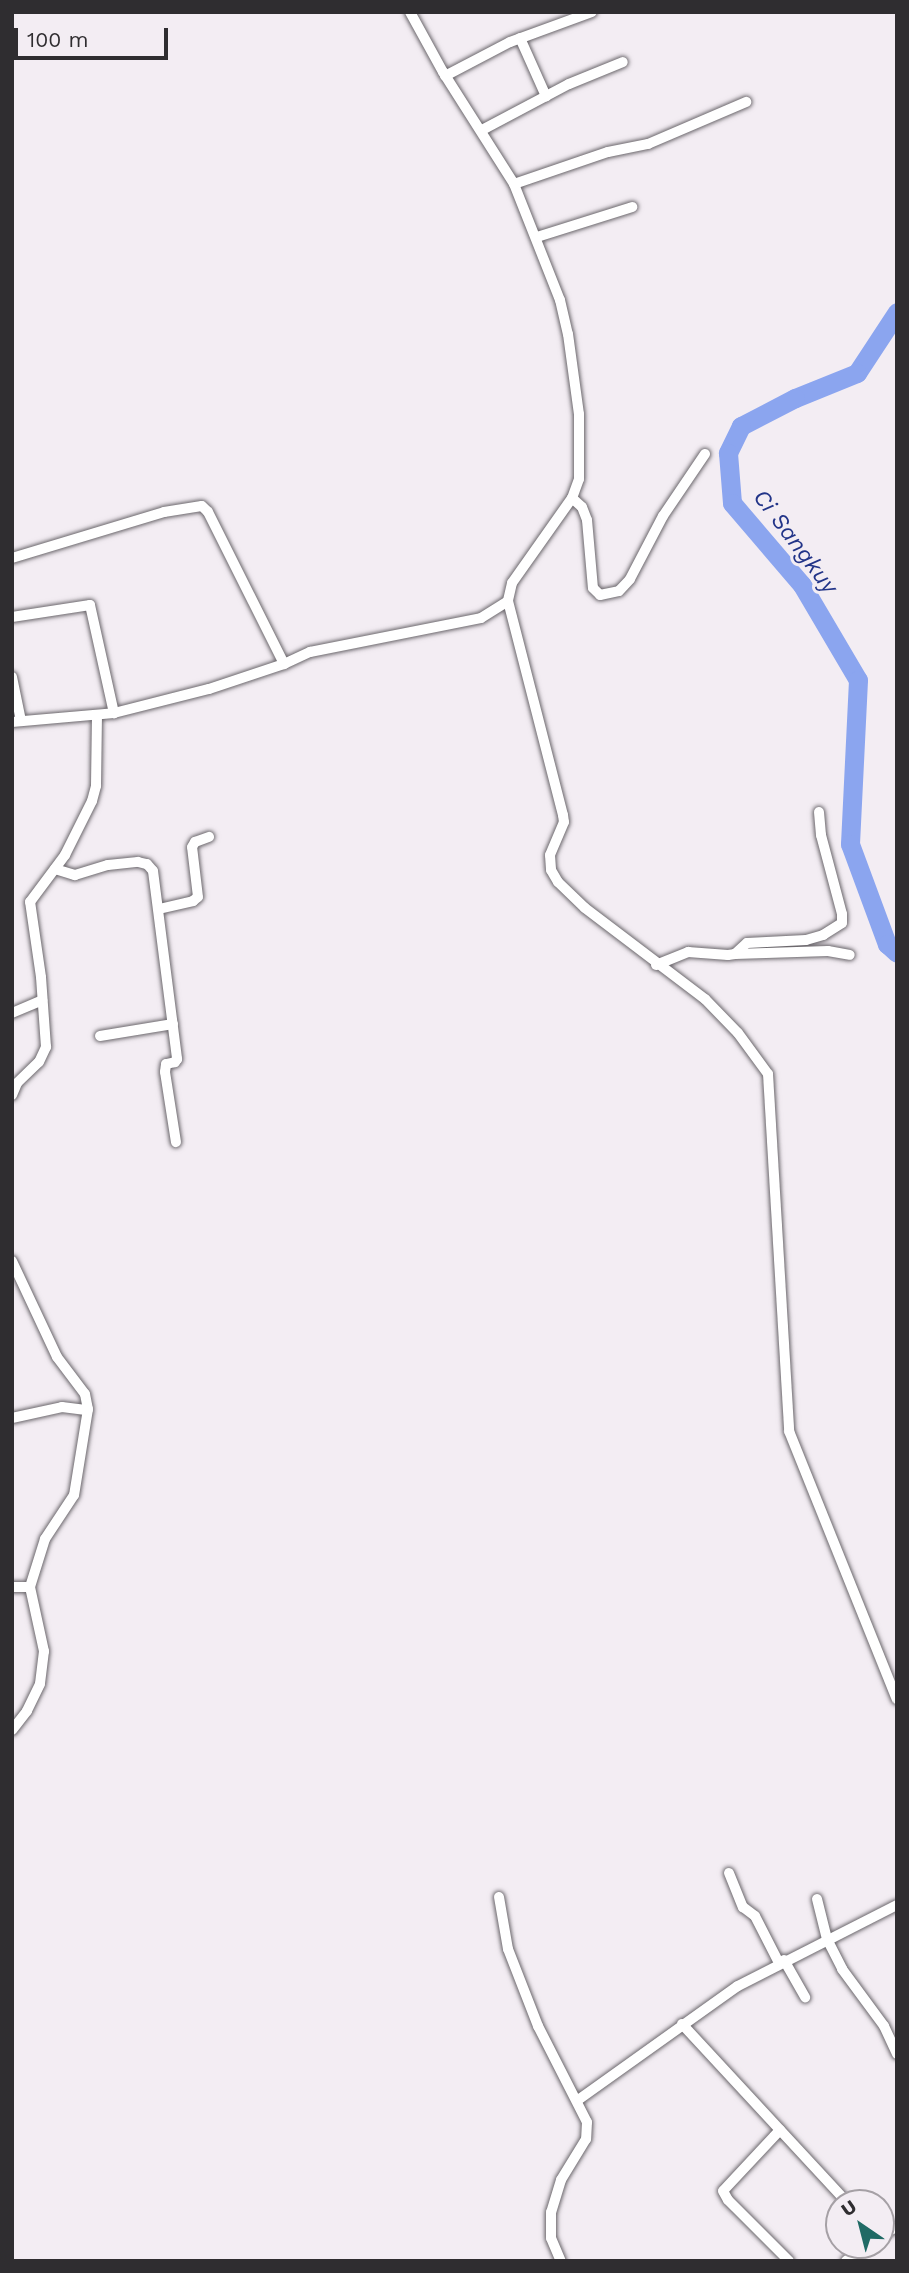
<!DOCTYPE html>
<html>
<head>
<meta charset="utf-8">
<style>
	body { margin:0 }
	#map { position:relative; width:909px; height:2273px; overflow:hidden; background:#f3edf3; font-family:"Work Sans",sans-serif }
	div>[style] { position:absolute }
	.river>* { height:19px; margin:-9.5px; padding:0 9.5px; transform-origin:9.5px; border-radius:9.5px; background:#8ba5ef }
	.roads { filter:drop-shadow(0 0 2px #6b676c) drop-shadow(0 0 2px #6b676c) }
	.minor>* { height:10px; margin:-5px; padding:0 5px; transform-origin:5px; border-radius:5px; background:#fff }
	span { translate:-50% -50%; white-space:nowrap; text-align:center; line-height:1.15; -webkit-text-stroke:6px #f3edf3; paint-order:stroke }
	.water-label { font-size:23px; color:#223488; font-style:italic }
	.frame { position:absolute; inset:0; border:14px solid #2f2d30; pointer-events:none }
	.north { position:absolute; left:825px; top:2189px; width:70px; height:70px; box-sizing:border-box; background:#f3edf3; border:2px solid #a5a0a5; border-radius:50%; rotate:325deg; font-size:19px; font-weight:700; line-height:28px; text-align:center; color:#2f2d30 }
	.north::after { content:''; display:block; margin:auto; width:24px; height:32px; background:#206a65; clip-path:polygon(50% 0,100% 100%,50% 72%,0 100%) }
	.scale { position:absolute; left:14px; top:28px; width:154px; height:32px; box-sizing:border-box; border:4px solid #2f2d30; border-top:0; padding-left:9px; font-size:21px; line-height:24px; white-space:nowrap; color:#2f2d30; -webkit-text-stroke:5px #f3edf3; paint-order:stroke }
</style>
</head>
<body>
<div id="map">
	<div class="river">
		<div style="left:897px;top:312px;width:73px;rotate:123.3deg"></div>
		<div style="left:857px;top:373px;width:67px;rotate:158deg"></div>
		<div style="left:795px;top:398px;width:61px;rotate:152.6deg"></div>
		<div style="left:741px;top:426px;width:30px;rotate:116deg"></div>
		<div style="left:728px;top:453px;width:50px;rotate:85.4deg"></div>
		<div style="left:732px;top:503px;width:108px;rotate:49.5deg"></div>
		<div style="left:802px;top:585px;width:110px;rotate:59.5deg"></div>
		<div style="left:858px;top:680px;width:164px;rotate:92.8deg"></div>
		<div style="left:850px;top:844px;width:107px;rotate:69.7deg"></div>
		<div style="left:887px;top:944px;width:13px;rotate:42deg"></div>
	</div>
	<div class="roads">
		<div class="minor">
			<div style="left:410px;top:12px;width:68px;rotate:61.2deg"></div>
			<div style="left:443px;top:72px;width:133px;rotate:57.6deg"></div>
			<div style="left:514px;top:184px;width:125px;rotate:68.4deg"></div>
			<div style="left:560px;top:300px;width:35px;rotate:77deg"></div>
			<div style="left:568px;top:334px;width:81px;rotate:82.2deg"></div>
			<div style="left:579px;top:414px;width:65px;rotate:90deg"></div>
			<div style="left:579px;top:479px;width:20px;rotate:110deg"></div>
			<div style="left:572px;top:498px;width:104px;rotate:125.2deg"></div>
			<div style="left:512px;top:583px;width:18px;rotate:103deg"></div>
			<div style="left:508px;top:601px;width:221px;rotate:75.6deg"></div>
			<div style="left:563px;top:815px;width:7px;rotate:82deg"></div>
			<div style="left:564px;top:822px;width:36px;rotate:113deg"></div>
			<div style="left:550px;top:855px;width:15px;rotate:86deg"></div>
			<div style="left:551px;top:870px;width:14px;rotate:60deg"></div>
			<div style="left:558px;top:882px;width:37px;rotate:44deg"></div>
			<div style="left:585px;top:908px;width:151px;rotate:37.2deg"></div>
			<div style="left:705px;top:999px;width:47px;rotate:45.9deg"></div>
			<div style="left:738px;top:1033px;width:51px;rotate:53.8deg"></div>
			<div style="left:768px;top:1074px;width:358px;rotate:86.6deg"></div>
			<div style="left:789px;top:1431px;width:289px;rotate:68.1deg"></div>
			<div style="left:520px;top:38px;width:64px;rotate:65.9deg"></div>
			<div style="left:445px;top:76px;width:73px;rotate:-27.6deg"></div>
			<div style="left:510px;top:42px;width:87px;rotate:-20.1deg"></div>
			<div style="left:482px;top:130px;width:98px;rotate:-27.9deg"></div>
			<div style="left:569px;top:84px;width:58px;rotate:-22.2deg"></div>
			<div style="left:514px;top:184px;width:99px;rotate:-18.8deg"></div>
			<div style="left:608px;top:152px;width:41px;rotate:-11.3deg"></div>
			<div style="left:648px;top:144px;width:107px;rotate:-23.2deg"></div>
			<div style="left:537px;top:237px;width:100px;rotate:-17.5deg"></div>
			<div style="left:572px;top:498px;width:13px;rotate:42deg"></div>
			<div style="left:582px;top:507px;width:14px;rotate:69deg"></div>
			<div style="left:587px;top:520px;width:68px;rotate:85deg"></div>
			<div style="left:593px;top:588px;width:10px;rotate:45deg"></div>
			<div style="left:600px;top:595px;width:19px;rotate:-12deg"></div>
			<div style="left:619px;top:591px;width:16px;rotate:-47deg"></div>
			<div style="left:630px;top:579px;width:71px;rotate:-62.4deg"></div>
			<div style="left:663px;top:516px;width:75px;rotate:-55.9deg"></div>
			<div style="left:12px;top:558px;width:159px;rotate:-16.8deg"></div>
			<div style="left:164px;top:512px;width:38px;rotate:-9deg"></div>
			<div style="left:202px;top:506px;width:8px;rotate:45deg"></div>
			<div style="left:208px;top:512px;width:170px;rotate:63.4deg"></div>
			<div style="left:12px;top:617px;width:79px;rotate:-8.7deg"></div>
			<div style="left:90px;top:605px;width:111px;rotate:77.5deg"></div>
			<div style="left:12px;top:677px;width:45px;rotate:78.4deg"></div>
			<div style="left:12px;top:722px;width:102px;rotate:-5deg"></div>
			<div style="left:114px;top:713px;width:98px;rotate:-14.2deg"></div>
			<div style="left:209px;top:689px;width:79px;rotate:-18.4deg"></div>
			<div style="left:284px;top:664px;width:29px;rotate:-25deg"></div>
			<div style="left:310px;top:652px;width:174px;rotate:-11.2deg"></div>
			<div style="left:481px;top:618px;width:32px;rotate:-32deg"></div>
			<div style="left:55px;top:869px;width:21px;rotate:17deg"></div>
			<div style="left:75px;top:875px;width:34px;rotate:-17deg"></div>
			<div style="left:108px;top:865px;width:30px;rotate:-6deg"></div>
			<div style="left:138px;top:862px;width:9px;rotate:13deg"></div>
			<div style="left:147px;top:864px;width:9px;rotate:49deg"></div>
			<div style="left:153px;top:871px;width:190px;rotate:82.7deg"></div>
			<div style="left:177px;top:1059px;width:4px;rotate:124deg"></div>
			<div style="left:175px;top:1062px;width:9px;rotate:167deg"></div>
			<div style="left:166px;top:1064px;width:8px;rotate:97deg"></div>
			<div style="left:165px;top:1072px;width:71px;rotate:81.1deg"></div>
			<div style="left:159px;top:909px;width:35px;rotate:-13deg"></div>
			<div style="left:193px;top:901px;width:6px;rotate:-39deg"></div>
			<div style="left:198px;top:897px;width:50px;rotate:-96.8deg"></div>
			<div style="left:192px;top:847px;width:6px;rotate:-59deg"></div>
			<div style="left:195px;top:842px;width:15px;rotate:-20deg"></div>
			<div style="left:735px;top:954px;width:93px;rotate:-1.8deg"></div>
			<div style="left:828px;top:951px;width:22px;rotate:10deg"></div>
			<div style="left:656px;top:965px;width:35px;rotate:-22deg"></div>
			<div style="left:688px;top:952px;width:40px;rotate:4.3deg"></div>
			<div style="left:728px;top:955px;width:7px;rotate:-8deg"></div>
			<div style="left:735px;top:954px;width:16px;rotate:-43deg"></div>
			<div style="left:747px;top:943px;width:59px;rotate:-2.9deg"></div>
			<div style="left:806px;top:940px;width:18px;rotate:-16deg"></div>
			<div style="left:823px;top:935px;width:22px;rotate:-32deg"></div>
			<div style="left:842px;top:923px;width:9px;rotate:-90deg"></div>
			<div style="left:842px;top:914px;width:82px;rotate:-104.9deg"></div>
			<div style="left:821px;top:835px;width:23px;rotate:-95deg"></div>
			<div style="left:12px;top:1013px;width:33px;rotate:-23deg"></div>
			<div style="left:100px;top:1036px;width:74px;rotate:-9.3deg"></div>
			<div style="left:12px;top:1095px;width:13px;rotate:-67deg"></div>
			<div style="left:17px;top:1083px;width:30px;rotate:-44deg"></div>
			<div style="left:39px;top:1062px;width:17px;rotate:-65deg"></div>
			<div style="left:46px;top:1047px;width:70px;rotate:-94.1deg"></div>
			<div style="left:41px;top:977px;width:76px;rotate:-98.3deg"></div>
			<div style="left:30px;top:902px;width:59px;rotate:-53.3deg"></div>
			<div style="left:65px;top:855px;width:60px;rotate:-63.4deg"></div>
			<div style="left:92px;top:801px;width:16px;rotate:-75deg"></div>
			<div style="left:96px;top:786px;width:71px;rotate:-89.2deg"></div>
			<div style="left:12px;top:1261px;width:106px;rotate:64.9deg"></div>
			<div style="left:57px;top:1357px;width:46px;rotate:52.9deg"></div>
			<div style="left:85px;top:1394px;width:15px;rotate:79deg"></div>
			<div style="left:88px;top:1409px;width:87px;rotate:99.2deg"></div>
			<div style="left:74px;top:1495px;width:53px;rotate:123.4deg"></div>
			<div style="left:45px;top:1539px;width:50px;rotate:107.4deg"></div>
			<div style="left:30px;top:1587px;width:66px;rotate:77.7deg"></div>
			<div style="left:44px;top:1651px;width:33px;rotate:97deg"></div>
			<div style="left:40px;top:1684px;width:30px;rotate:116deg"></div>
			<div style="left:27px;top:1711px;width:24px;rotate:128deg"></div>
			<div style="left:12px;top:1418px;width:51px;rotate:-12.4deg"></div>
			<div style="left:62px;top:1407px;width:26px;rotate:7deg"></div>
			<div style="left:12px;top:1587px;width:18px"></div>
			<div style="left:729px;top:1873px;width:37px;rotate:68deg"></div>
			<div style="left:743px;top:1907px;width:15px;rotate:37deg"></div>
			<div style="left:755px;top:1916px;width:53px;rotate:62.9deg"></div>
			<div style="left:499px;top:1897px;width:53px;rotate:80.2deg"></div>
			<div style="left:508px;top:1949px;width:83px;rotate:68.7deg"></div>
			<div style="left:538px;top:2026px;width:108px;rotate:63deg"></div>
			<div style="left:587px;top:2122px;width:17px;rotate:93deg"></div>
			<div style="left:586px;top:2139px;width:48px;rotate:121.4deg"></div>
			<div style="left:561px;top:2180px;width:34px;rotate:107deg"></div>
			<div style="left:551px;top:2212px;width:26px;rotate:90deg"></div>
			<div style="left:551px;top:2238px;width:25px;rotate:67deg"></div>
			<div style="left:817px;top:1899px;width:41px;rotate:76deg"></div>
			<div style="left:827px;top:1939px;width:34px;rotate:63deg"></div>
			<div style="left:842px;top:1969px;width:71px;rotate:53.6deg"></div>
			<div style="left:884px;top:2026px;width:31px;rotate:65deg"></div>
			<div style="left:784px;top:1960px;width:43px;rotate:60.4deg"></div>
			<div style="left:682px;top:2024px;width:244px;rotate:47.2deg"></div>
			<div style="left:578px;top:2100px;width:196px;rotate:-35.5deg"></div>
			<div style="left:738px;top:1986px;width:178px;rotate:-27deg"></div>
			<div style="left:780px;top:2130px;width:83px;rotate:133.1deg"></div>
			<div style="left:723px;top:2191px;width:10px;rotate:61deg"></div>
			<div style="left:728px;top:2200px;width:86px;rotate:45deg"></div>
			<div style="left:881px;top:2235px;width:18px;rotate:-27deg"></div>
			<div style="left:846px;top:2261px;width:26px;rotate:-37deg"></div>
		</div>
	</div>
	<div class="water-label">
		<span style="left:795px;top:542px;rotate:53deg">Ci Sangkuy</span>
	</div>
	<div class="frame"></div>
	<div class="north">U</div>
	<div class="scale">100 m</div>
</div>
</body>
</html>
